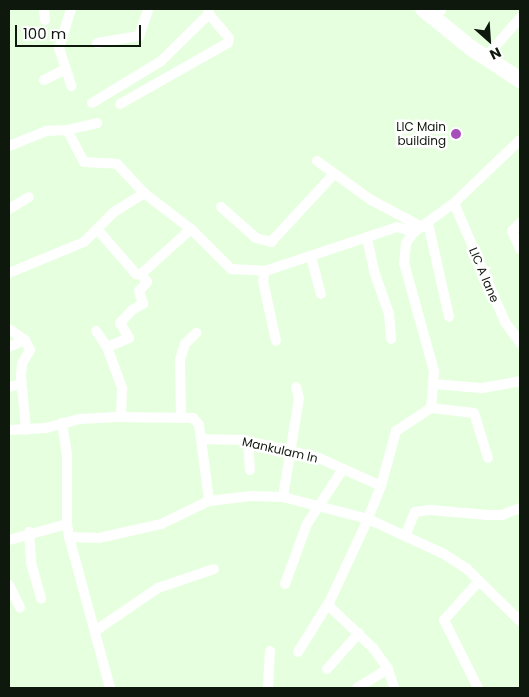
<!DOCTYPE html>
<html>
<head>
<meta charset="utf-8">
<style>
	body { margin:0 }
	#map { position:relative; width:529px; height:697px; overflow:hidden; background:#e6ffdf; font-family:Poppins,sans-serif }
	div>[style] { position:absolute }
	.minor>* { height:10px; margin:-5px; padding:0 5px; transform-origin:5px; border-radius:5px; background:#fff }
	.primary>* { height:16px; margin:-8px; padding:0 8px; transform-origin:8px; border-radius:8px; background:#fff }
	.dots>* { width:14px; height:14px; translate:-50% -50%; box-sizing:border-box; border:2px solid #fff; border-radius:50% }
	span { translate:-50% -50%; white-space:nowrap; text-align:center; line-height:1.15; -webkit-text-stroke:5px #fff; paint-order:stroke }
	.poi-label { font-size:12px; color:#0f180d }
	.right { translate:-100% -50%; text-align:right }
	.street-label { font-size:12px; color:#0f180d }
	.frame { position:absolute; inset:0; border:10px solid #0f180d; pointer-events:none }
	.north { position:absolute; left:464px; top:15px; width:50px; height:50px; -webkit-text-stroke:4px #fff; paint-order:stroke; rotate:154deg; font-size:14px; font-weight:700; line-height:20px; text-align:center; color:#0f180d }
	.north::after { content:''; display:block; margin:auto; width:18px; height:22px; background:#0f180d; clip-path:polygon(50% 0,100% 100%,50% 72%,0 100%) }
	.scale { position:absolute; left:15px; top:25px; width:126px; height:22px; box-sizing:border-box; border:2px solid #0f180d; border-top:0; padding-left:6px; font-size:15px; line-height:18px; white-space:nowrap; color:#0f180d; -webkit-text-stroke:4px #fff; paint-order:stroke }
</style>
</head>
<body>
<div id="map">
	<div class="minor">
		<div style="left:44px;top:9px;width:11px;rotate:85deg"></div>
		<div style="left:71px;top:9px;width:41px;rotate:107.1deg"></div>
		<div style="left:59px;top:48px;width:40px;rotate:72deg"></div>
		<div style="left:441px;top:10px;width:1px;rotate:-90deg"></div>
		<div style="left:97px;top:43px;width:43px;rotate:-9.5deg"></div>
		<div style="left:139px;top:36px;width:28px;rotate:-71deg"></div>
		<div style="left:492px;top:50px;width:43px;rotate:-48.8deg"></div>
		<div style="left:44px;top:80px;width:22px;rotate:-27deg"></div>
		<div style="left:92px;top:103px;width:81px;rotate:-31.3deg"></div>
		<div style="left:161px;top:61px;width:67px;rotate:-44.4deg"></div>
		<div style="left:120px;top:104px;width:124px;rotate:-29.5deg"></div>
		<div style="left:228px;top:43px;width:5px;rotate:-79deg"></div>
		<div style="left:229px;top:38px;width:31px;rotate:-130deg"></div>
		<div style="left:209px;top:14px;width:5px;rotate:-101deg"></div>
		<div style="left:67px;top:130px;width:31px;rotate:-13deg"></div>
		<div style="left:9px;top:146px;width:40px;rotate:-22deg"></div>
		<div style="left:46px;top:131px;width:21px;rotate:-3deg"></div>
		<div style="left:67px;top:130px;width:36px;rotate:62deg"></div>
		<div style="left:84px;top:162px;width:33px;rotate:3deg"></div>
		<div style="left:117px;top:164px;width:40px;rotate:47deg"></div>
		<div style="left:144px;top:193px;width:59px;rotate:37.5deg"></div>
		<div style="left:191px;top:229px;width:57px;rotate:45deg"></div>
		<div style="left:231px;top:269px;width:34px;rotate:3deg"></div>
		<div style="left:265px;top:271px;width:139px;rotate:-18.4deg"></div>
		<div style="left:397px;top:227px;width:18px;rotate:16deg"></div>
		<div style="left:317px;top:161px;width:67px;rotate:35.8deg"></div>
		<div style="left:371px;top:200px;width:58px;rotate:27.9deg"></div>
		<div style="left:454px;top:203px;width:129px;rotate:66.8deg"></div>
		<div style="left:505px;top:322px;width:26px;rotate:54deg"></div>
		<div style="left:221px;top:207px;width:47px;rotate:41.5deg"></div>
		<div style="left:256px;top:238px;width:16px;rotate:15deg"></div>
		<div style="left:271px;top:242px;width:93px;rotate:-47.2deg"></div>
		<div style="left:9px;top:209px;width:23px;rotate:-31deg"></div>
		<div style="left:428px;top:223px;width:96px;rotate:77.4deg"></div>
		<div style="left:520px;top:223px;width:11px;rotate:135deg"></div>
		<div style="left:512px;top:231px;width:20px;rotate:66deg"></div>
		<div style="left:97px;top:229px;width:60px;rotate:49.1deg"></div>
		<div style="left:136px;top:274px;width:5px"></div>
		<div style="left:141px;top:274px;width:67px;rotate:-42deg"></div>
		<div style="left:367px;top:238px;width:34px;rotate:78deg"></div>
		<div style="left:374px;top:271px;width:46px;rotate:70.8deg"></div>
		<div style="left:389px;top:314px;width:25px;rotate:85deg"></div>
		<div style="left:311px;top:257px;width:38px;rotate:75deg"></div>
		<div style="left:265px;top:271px;width:10px;rotate:101deg"></div>
		<div style="left:263px;top:281px;width:61px;rotate:77.8deg"></div>
		<div style="left:9px;top:273px;width:81px;rotate:-22.5deg"></div>
		<div style="left:84px;top:242px;width:42px;rotate:-45deg"></div>
		<div style="left:114px;top:212px;width:36px;rotate:-32deg"></div>
		<div style="left:9px;top:329px;width:19px;rotate:35deg"></div>
		<div style="left:25px;top:340px;width:11px;rotate:63deg"></div>
		<div style="left:30px;top:350px;width:16px;rotate:120deg"></div>
		<div style="left:22px;top:364px;width:12px;rotate:95deg"></div>
		<div style="left:21px;top:376px;width:54px;rotate:84.7deg"></div>
		<div style="left:96px;top:331px;width:19px;rotate:55deg"></div>
		<div style="left:107px;top:347px;width:44px;rotate:69.9deg"></div>
		<div style="left:122px;top:388px;width:29px;rotate:92deg"></div>
		<div style="left:9px;top:347px;width:17px;rotate:-24deg"></div>
		<div style="left:107px;top:347px;width:24px;rotate:-22deg"></div>
		<div style="left:129px;top:338px;width:17px;rotate:-121deg"></div>
		<div style="left:120px;top:323px;width:18px;rotate:-47deg"></div>
		<div style="left:132px;top:310px;width:13px;rotate:-29deg"></div>
		<div style="left:143px;top:304px;width:14px;rotate:-107deg"></div>
		<div style="left:139px;top:291px;width:12px;rotate:-48deg"></div>
		<div style="left:147px;top:282px;width:10px;rotate:-127deg"></div>
		<div style="left:433px;top:384px;width:49px;rotate:4.7deg"></div>
		<div style="left:482px;top:388px;width:39px;rotate:-10deg"></div>
		<div style="left:9px;top:387px;width:12px;rotate:-14deg"></div>
		<div style="left:431px;top:408px;width:43px;rotate:6.6deg"></div>
		<div style="left:474px;top:413px;width:47px;rotate:72.7deg"></div>
		<div style="left:181px;top:418px;width:58px;rotate:-91deg"></div>
		<div style="left:180px;top:360px;width:17px;rotate:-73deg"></div>
		<div style="left:185px;top:344px;width:16px;rotate:-45deg"></div>
		<div style="left:62px;top:423px;width:33px;rotate:81deg"></div>
		<div style="left:67px;top:456px;width:68px;rotate:90deg"></div>
		<div style="left:9px;top:430px;width:37px;rotate:-3deg"></div>
		<div style="left:46px;top:428px;width:35px;rotate:-15deg"></div>
		<div style="left:80px;top:419px;width:33px;rotate:-3deg"></div>
		<div style="left:113px;top:417px;width:80px;rotate:0.7deg"></div>
		<div style="left:193px;top:418px;width:9px;rotate:49deg"></div>
		<div style="left:199px;top:425px;width:14px;rotate:82deg"></div>
		<div style="left:201px;top:439px;width:41px;rotate:1.4deg"></div>
		<div style="left:242px;top:440px;width:50px;rotate:12.7deg"></div>
		<div style="left:291px;top:451px;width:29px;rotate:14deg"></div>
		<div style="left:319px;top:458px;width:68px;rotate:24.3deg"></div>
		<div style="left:381px;top:486px;width:57px;rotate:-74.7deg"></div>
		<div style="left:396px;top:431px;width:42px;rotate:-33.3deg"></div>
		<div style="left:431px;top:408px;width:24px;rotate:-85deg"></div>
		<div style="left:433px;top:384px;width:13px;rotate:-86deg"></div>
		<div style="left:434px;top:371px;width:112px;rotate:-105.5deg"></div>
		<div style="left:404px;top:263px;width:20px;rotate:-84deg"></div>
		<div style="left:406px;top:243px;width:14px;rotate:-54deg"></div>
		<div style="left:414px;top:232px;width:49px;rotate:-35.9deg"></div>
		<div style="left:454px;top:203px;width:91px;rotate:-43.7deg"></div>
		<div style="left:201px;top:439px;width:63px;rotate:82.6deg"></div>
		<div style="left:248px;top:442px;width:28px;rotate:86deg"></div>
		<div style="left:381px;top:486px;width:35px;rotate:112deg"></div>
		<div style="left:368px;top:519px;width:84px;rotate:24.7deg"></div>
		<div style="left:444px;top:554px;width:27px;rotate:33deg"></div>
		<div style="left:467px;top:569px;width:74px;rotate:44.5deg"></div>
		<div style="left:283px;top:497px;width:88px;rotate:14.5deg"></div>
		<div style="left:368px;top:519px;width:95px;rotate:114.9deg"></div>
		<div style="left:328px;top:605px;width:62px;rotate:43.7deg"></div>
		<div style="left:373px;top:648px;width:26px;rotate:54deg"></div>
		<div style="left:388px;top:669px;width:20px;rotate:72deg"></div>
		<div style="left:29px;top:532px;width:31px;rotate:86deg"></div>
		<div style="left:31px;top:563px;width:37px;rotate:74deg"></div>
		<div style="left:406px;top:534px;width:24px;rotate:-68deg"></div>
		<div style="left:415px;top:512px;width:15px;rotate:-8deg"></div>
		<div style="left:430px;top:510px;width:58px;rotate:4.9deg"></div>
		<div style="left:488px;top:515px;width:14px"></div>
		<div style="left:502px;top:515px;width:19px;rotate:-21deg"></div>
		<div style="left:69px;top:537px;width:156px;rotate:74.8deg"></div>
		<div style="left:9px;top:540px;width:60px;rotate:-15.4deg"></div>
		<div style="left:67px;top:524px;width:13px;rotate:81deg"></div>
		<div style="left:69px;top:537px;width:30px;rotate:2deg"></div>
		<div style="left:99px;top:538px;width:64px;rotate:-12.7deg"></div>
		<div style="left:161px;top:524px;width:53px;rotate:-25.6deg"></div>
		<div style="left:209px;top:501px;width:42px;rotate:-6.8deg"></div>
		<div style="left:251px;top:496px;width:32px;rotate:2deg"></div>
		<div style="left:283px;top:497px;width:100px;rotate:-80.8deg"></div>
		<div style="left:299px;top:398px;width:11px;rotate:-105deg"></div>
		<div style="left:285px;top:584px;width:64px;rotate:-69.9deg"></div>
		<div style="left:307px;top:524px;width:66px;rotate:-56.8deg"></div>
		<div style="left:9px;top:585px;width:25px;rotate:64deg"></div>
		<div style="left:95px;top:631px;width:76px;rotate:-34.3deg"></div>
		<div style="left:158px;top:588px;width:59px;rotate:-18.7deg"></div>
		<div style="left:298px;top:652px;width:59px;rotate:-58.2deg"></div>
		<div style="left:327px;top:669px;width:48px;rotate:-48.4deg"></div>
		<div style="left:268px;top:688px;width:37px;rotate:-87deg"></div>
		<div style="left:357px;top:688px;width:36px;rotate:-32deg"></div>
		<div style="left:478px;top:688px;width:76px;rotate:-116.6deg"></div>
		<div style="left:444px;top:620px;width:52px;rotate:-48.1deg"></div>
	</div>
	<div class="primary">
		<div style="left:423px;top:9px;width:62px;rotate:39.1deg"></div>
		<div style="left:471px;top:48px;width:59px;rotate:33.1deg"></div>
	</div>
	<div class="dots">
		<div style="left:456px;top:134px;background:#a74ebb"></div>
	</div>
	<div class="poi-label">
		<span class="right" style="left:446px;top:134px">LIC Main<br>building</span>
	</div>
	<div class="street-label">
		<span style="left:484px;top:275px;rotate:67deg">LIC A lane</span>
		<span style="left:280px;top:450px;rotate:13deg">Mankulam ln</span>
	</div>
	<div class="frame"></div>
	<div class="north">N</div>
	<div class="scale">100 m</div>
</div>
</body>
</html>
